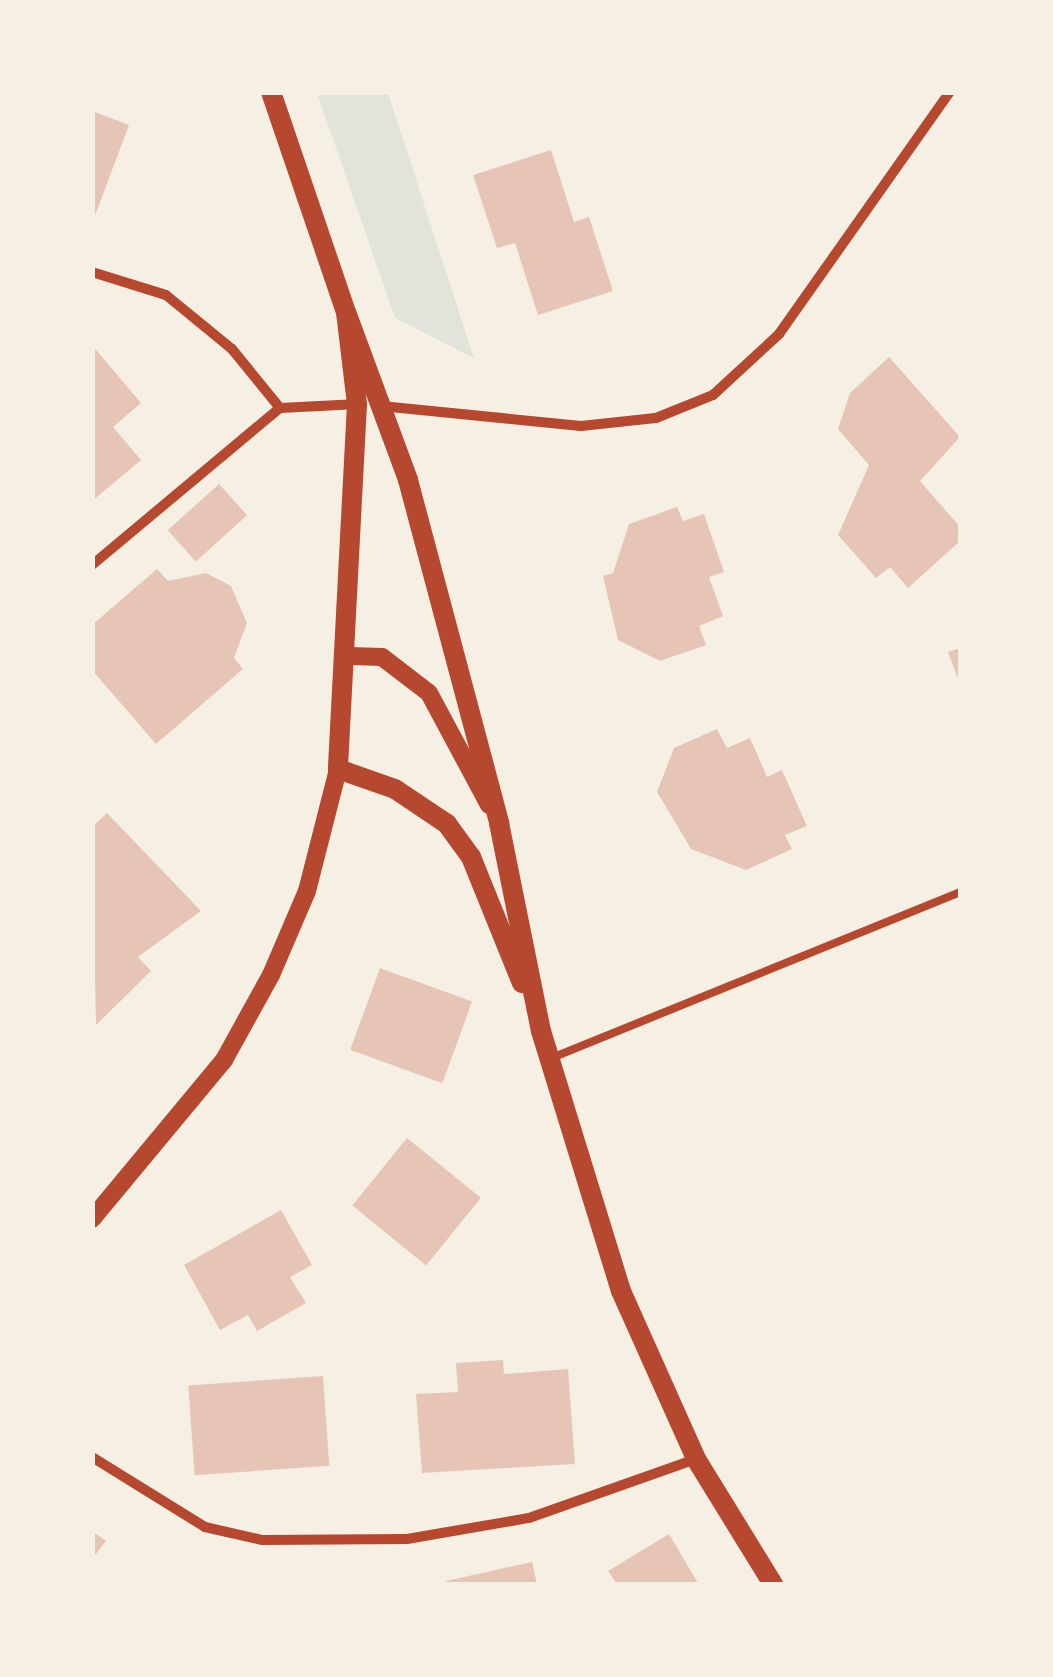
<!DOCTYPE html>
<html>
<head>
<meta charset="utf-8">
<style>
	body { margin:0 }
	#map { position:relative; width:1053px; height:1677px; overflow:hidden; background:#f6efe4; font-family:"Sofia Sans Condensed",sans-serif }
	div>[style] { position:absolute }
	.green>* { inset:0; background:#e2e4dc }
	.building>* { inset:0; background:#e6c5b7; transform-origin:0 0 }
	.service>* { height:8px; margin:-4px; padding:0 4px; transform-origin:4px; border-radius:4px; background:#b5482f }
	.minor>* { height:10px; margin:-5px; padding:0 5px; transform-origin:5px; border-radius:5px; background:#b5482f }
	.tertiary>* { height:18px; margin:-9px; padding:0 9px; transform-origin:9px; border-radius:9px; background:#b5482f }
	.secondary>* { height:20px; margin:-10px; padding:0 10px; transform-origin:10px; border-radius:10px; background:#b5482f }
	span { translate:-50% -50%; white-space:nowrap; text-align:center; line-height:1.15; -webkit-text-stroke:10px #f6efe4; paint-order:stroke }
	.frame { position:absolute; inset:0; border:95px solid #f6efe4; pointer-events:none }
</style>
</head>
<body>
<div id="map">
	<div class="green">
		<div style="clip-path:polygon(317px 93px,388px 93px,474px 358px,395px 318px)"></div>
	</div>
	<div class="building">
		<div style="clip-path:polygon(92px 111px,129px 125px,93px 221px,92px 220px)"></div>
		<div style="clip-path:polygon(551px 150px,574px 222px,589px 217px,613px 291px,538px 315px,515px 243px,497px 248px,473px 175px)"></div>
		<div style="clip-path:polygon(92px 345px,141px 403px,113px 427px,141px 460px,92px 501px)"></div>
		<div style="clip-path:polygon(889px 357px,960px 437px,920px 481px,960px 527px,960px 541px,908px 588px,890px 567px,876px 578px,838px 535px,869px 465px,838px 429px,850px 393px)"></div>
		<div style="left:219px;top:484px;width:42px;height:69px;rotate:48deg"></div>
		<div style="clip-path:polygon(677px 507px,683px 521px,704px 514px,724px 572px,709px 577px,723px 616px,699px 626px,706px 645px,660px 661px,618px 640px,603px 576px,613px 573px,629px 524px)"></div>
		<div style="clip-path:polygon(157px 569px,168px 581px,206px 573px,231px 586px,247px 623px,234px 658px,243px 669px,156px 744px,92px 670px,92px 625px)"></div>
		<div style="clip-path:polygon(960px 648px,960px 684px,948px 652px)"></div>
		<div style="clip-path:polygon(717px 729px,727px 748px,750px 738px,767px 777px,782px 770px,807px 826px,785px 835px,792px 849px,746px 870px,691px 849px,657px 792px,674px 748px)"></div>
		<div style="clip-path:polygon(107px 813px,201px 911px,138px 957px,151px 971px,96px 1025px,92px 827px)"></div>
		<div style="left:380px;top:968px;width:98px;height:87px;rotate:20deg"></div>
		<div style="left:407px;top:1138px;width:95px;height:87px;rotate:39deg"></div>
		<div style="clip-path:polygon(281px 1210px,312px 1265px,290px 1277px,306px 1303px,257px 1331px,248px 1315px,220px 1330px,184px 1265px)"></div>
		<div style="clip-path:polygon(503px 1360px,504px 1374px,568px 1369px,575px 1464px,422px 1473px,416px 1394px,458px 1392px,456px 1363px)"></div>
		<div style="left:323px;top:1376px;width:90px;height:135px;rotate:86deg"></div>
		<div style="clip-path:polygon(92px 1531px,106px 1541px,92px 1559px)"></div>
		<div style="clip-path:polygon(669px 1534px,698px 1583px,617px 1584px,608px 1571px)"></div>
		<div style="clip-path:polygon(532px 1562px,537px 1584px,447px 1584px,446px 1581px)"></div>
	</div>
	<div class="service">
		<div style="left:554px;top:1057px;width:438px;rotate:-22.1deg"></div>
	</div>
	<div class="minor">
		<div style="left:92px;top:272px;width:77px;rotate:17.3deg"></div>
		<div style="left:166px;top:295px;width:85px;rotate:39.3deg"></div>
		<div style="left:232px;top:349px;width:76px;rotate:50.9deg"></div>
		<div style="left:381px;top:406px;width:201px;rotate:5.7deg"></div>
		<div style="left:581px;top:426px;width:75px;rotate:-6.1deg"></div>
		<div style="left:656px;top:418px;width:61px;rotate:-22deg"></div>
		<div style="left:713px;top:395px;width:90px;rotate:-42.7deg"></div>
		<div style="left:779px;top:334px;width:296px;rotate:-54.8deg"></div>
		<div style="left:280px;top:408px;width:79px;rotate:-2.9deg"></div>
		<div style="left:92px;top:565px;width:245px;rotate:-39.9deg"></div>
		<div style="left:92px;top:1457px;width:133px;rotate:31.8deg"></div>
		<div style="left:205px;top:1527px;width:58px;rotate:12.8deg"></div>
		<div style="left:262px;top:1540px;width:145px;rotate:-0.4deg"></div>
		<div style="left:407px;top:1539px;width:124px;rotate:-9.8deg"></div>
		<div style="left:529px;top:1518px;width:177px;rotate:-19.5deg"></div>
	</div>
	<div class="tertiary">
		<div style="left:350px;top:656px;width:32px;rotate:2deg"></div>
		<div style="left:382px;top:657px;width:59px;rotate:37.5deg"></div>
		<div style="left:429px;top:693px;width:127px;rotate:61.8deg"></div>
		<div style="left:92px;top:1219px;width:207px;rotate:-50.3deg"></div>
		<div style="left:224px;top:1060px;width:97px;rotate:-61.1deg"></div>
		<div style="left:271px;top:975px;width:91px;rotate:-66.8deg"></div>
		<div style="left:307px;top:891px;width:126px;rotate:-75.7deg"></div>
	</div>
	<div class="secondary">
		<div style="left:271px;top:92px;width:232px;rotate:71.2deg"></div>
		<div style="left:346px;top:312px;width:93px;rotate:83.2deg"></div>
		<div style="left:357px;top:404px;width:365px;rotate:93deg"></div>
		<div style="left:338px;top:769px;width:60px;rotate:19.3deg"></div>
		<div style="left:395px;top:789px;width:63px;rotate:33.9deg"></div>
		<div style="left:447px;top:824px;width:41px;rotate:54deg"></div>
		<div style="left:471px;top:857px;width:136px;rotate:68deg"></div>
		<div style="left:346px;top:312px;width:179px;rotate:69.7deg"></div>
		<div style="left:408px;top:480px;width:355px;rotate:75.1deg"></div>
		<div style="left:499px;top:823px;width:212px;rotate:78.6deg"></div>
		<div style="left:541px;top:1031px;width:272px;rotate:72.9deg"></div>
		<div style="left:621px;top:1291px;width:184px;rotate:65.9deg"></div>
		<div style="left:696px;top:1459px;width:147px;rotate:58.4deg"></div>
	</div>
	<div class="frame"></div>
</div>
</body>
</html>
